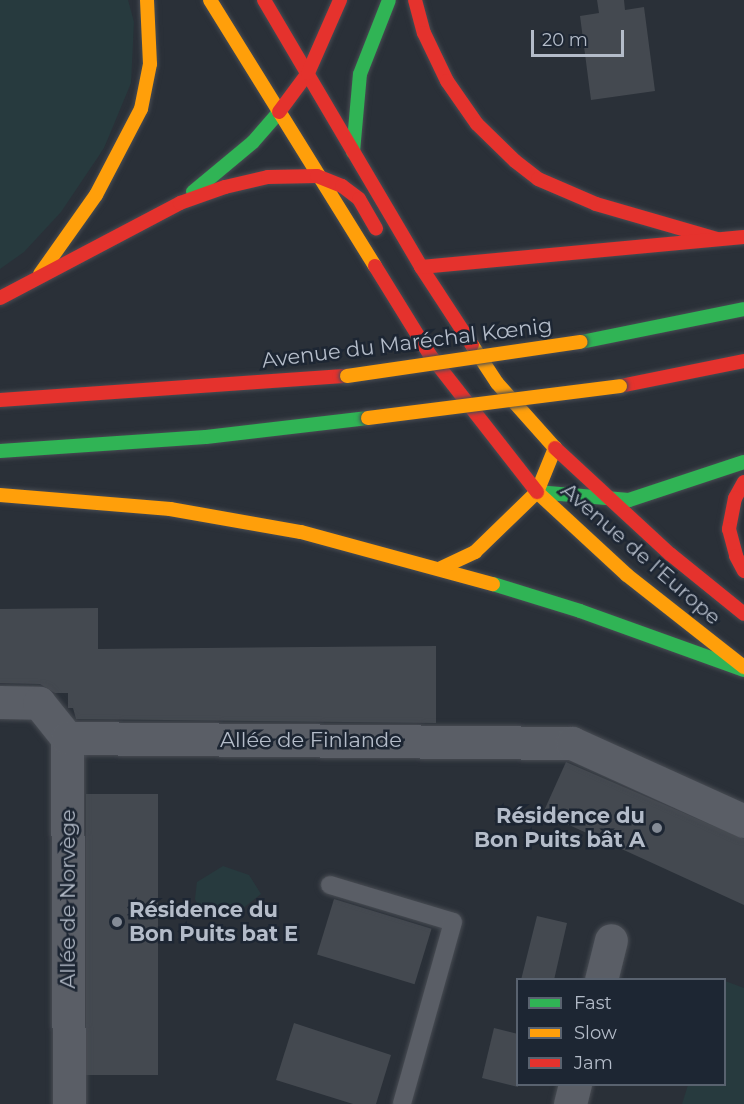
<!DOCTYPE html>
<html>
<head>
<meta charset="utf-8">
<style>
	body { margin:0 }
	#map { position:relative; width:744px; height:1104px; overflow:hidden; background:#2a3038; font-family:Montserrat,sans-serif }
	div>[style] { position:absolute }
	.green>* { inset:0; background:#273a3e }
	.building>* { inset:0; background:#444950; transform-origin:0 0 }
	.roads { filter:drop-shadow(0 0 2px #484c53) drop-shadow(0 0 2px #484c53) }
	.lane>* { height:18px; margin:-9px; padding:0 9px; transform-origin:9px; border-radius:9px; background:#5a5e66 }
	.street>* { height:33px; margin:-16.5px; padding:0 16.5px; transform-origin:16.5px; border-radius:16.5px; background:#5a5e66 }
	.fast>* { height:14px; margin:-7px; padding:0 7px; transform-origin:7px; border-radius:7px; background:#30b455 }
	.slow>* { height:14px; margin:-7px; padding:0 7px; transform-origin:7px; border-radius:7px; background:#ff9f0a }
	.jam>* { height:14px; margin:-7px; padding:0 7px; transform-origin:7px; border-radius:7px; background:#e5322d }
	.bridges { filter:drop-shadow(0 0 2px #484c55) drop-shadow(0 0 2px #484c55) }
	.slow-bridge>* { height:14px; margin:-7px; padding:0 7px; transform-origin:7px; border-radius:7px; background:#ff9f0a }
	.dots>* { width:16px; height:16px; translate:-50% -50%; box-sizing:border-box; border:3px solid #1d2633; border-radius:50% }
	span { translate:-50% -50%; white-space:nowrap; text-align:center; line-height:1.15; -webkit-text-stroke:5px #1d2633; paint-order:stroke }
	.street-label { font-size:21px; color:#b4bcc9 }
	.poi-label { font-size:21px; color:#b4bcc9; font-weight:700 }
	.right { translate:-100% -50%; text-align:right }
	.left { translate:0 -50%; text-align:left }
	.legend { position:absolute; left:516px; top:978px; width:210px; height:108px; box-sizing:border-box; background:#1d2633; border:2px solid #59626f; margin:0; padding:8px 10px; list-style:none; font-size:18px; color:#b4bcc9 }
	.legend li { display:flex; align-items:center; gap:12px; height:30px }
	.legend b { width:30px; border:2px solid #59626f }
	.scale { position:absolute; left:531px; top:30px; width:93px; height:27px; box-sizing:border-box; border:3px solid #b4bcc9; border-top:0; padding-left:8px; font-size:18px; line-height:21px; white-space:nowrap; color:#b4bcc9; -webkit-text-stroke:4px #1d2633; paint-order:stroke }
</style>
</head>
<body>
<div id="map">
	<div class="green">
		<div style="clip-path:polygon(0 0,128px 0,134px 22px,131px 83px,104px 148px,61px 212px,24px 252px,0 269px)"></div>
		<div style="clip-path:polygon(223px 866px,249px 875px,261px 894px,242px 909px,218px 918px,201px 912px,195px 899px,197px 882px)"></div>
		<div style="clip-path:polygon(725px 981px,744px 988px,744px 1104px,682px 1104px,688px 1085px,724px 1084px)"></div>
	</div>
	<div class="building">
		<div style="clip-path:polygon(597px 0,624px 0,625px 10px,644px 7px,655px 91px,591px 100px,580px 16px,599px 13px)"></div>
		<div style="clip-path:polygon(98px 608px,98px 649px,436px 646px,436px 723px,76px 719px,73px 708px,68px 708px,68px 693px,55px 693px,40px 684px,0 683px,0 609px)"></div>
		<div style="clip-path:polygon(566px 762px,744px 839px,744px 905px,543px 813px)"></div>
		<div style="left:86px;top:794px;width:72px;height:281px"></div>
		<div style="left:334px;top:899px;width:102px;height:58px;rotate:17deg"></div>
		<div style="clip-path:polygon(537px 916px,567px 923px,554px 980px,521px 980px)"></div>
		<div style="clip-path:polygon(294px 1023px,391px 1055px,376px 1104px,353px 1104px,276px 1080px)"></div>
		<div style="clip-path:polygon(494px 1028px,518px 1034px,518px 1087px,482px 1078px)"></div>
	</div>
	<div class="roads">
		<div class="lane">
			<div style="left:330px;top:885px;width:128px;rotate:16.7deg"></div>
			<div style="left:453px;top:922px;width:189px;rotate:105.7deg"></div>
		</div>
		<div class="street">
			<div style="left:0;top:702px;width:39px;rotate:1deg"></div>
			<div style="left:39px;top:703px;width:45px;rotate:51.3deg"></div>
			<div style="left:67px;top:738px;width:366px;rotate:89.7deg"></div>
			<div style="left:67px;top:738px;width:505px;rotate:0.57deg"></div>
			<div style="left:572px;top:743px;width:189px;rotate:24.4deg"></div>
			<div style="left:601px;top:980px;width:41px;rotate:-76deg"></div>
			<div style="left:570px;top:1104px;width:21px;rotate:-76deg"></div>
		</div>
		<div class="fast">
			<div style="left:353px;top:152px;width:78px;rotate:-84.9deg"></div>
			<div style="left:360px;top:74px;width:79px;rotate:-68.6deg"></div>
			<div style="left:193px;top:192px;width:78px;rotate:-39.8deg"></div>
			<div style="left:253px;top:142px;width:40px;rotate:-49deg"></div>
			<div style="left:581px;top:342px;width:166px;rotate:-11.4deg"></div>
			<div style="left:0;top:451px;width:206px;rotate:-3.9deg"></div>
			<div style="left:206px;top:437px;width:163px;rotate:-6.7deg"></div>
			<div style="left:537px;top:492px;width:92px;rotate:5deg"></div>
			<div style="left:629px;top:500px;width:121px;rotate:-18.3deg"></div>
			<div style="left:493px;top:584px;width:91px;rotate:17.2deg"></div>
			<div style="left:580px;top:611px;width:174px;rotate:19.8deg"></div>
		</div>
		<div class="slow">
			<div style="left:210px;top:0;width:313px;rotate:58.2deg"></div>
			<div style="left:40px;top:274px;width:97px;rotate:-54.7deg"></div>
			<div style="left:96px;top:195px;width:97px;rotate:-62.4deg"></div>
			<div style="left:141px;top:109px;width:46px;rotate:-78.7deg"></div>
			<div style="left:150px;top:64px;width:64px;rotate:-92.7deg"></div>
			<div style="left:537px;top:492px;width:122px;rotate:42.7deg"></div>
			<div style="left:627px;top:575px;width:149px;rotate:38.2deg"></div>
			<div style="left:0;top:495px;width:171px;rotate:4.7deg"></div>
			<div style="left:170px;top:509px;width:133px;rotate:10deg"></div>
			<div style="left:301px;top:532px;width:199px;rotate:15.2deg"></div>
			<div style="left:441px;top:568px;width:38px;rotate:-25deg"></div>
			<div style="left:475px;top:552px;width:86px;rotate:-44.1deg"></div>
			<div style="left:537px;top:492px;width:48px;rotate:-67.8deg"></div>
			<div style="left:555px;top:448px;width:87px;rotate:-131.7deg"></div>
			<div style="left:497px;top:383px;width:45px;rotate:-123.3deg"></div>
		</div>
		<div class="jam">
			<div style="left:264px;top:0;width:310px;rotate:59.5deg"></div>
			<div style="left:421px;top:267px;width:93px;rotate:56.8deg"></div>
			<div style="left:415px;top:0;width:34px;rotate:75deg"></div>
			<div style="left:424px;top:33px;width:53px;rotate:64.4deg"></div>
			<div style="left:447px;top:81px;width:52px;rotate:55.1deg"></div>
			<div style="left:477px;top:124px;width:53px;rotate:44.2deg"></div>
			<div style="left:515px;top:161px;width:29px;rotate:38deg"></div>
			<div style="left:538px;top:179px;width:63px;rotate:23.3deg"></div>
			<div style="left:596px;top:204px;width:126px;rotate:16.1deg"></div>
			<div style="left:279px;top:112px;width:49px;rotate:-53.4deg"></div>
			<div style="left:308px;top:73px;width:80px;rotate:-66.3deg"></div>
			<div style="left:375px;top:266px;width:105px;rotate:58.3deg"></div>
			<div style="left:430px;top:355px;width:174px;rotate:52deg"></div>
			<div style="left:421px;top:267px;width:324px;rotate:-5.3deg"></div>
			<div style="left:0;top:298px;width:204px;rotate:-27.8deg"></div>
			<div style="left:180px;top:203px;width:48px;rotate:-19.6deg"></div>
			<div style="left:225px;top:187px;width:44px;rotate:-13.1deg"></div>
			<div style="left:268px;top:177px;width:49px;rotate:-1.2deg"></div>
			<div style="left:317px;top:176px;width:27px;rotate:22deg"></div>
			<div style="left:342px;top:186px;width:21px;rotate:37deg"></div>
			<div style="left:359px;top:199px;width:34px;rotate:60deg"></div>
			<div style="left:620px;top:386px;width:126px;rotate:-11.4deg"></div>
			<div style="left:0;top:400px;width:348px;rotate:-4deg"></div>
			<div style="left:555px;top:448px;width:156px;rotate:42.7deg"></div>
			<div style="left:670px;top:554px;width:95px;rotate:39deg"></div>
			<div style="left:744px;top:482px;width:18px;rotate:119deg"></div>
			<div style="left:735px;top:498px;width:32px;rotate:101deg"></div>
			<div style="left:729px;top:529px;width:28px;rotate:75deg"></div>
			<div style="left:736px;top:556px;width:17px;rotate:62deg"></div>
		</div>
	</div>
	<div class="bridges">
		<div class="slow-bridge">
			<div style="left:347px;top:376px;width:236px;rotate:-8.3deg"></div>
			<div style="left:368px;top:418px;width:254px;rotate:-7.2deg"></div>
		</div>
	</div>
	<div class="dots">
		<div style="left:657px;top:828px;background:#848b96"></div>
		<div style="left:117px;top:922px;background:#848b96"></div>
	</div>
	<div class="street-label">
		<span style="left:407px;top:343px;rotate:-7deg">Avenue du Maréchal Kœnig</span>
		<span style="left:641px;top:554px;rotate:41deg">Avenue de l'Europe</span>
		<span style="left:311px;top:740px">Allée de Finlande</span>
		<span style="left:68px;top:899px;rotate:-90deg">Allée de Norvège</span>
	</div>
	<div class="poi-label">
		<span class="right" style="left:645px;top:828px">Résidence du<br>Bon Puits bât A</span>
		<span class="left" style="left:129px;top:922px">Résidence du<br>Bon Puits bat E</span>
	</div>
	<ul class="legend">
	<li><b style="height:8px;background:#30b455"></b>Fast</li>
	<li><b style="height:8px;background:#ff9f0a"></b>Slow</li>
	<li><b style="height:8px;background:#e5322d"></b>Jam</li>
	</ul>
	<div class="scale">20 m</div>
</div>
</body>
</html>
